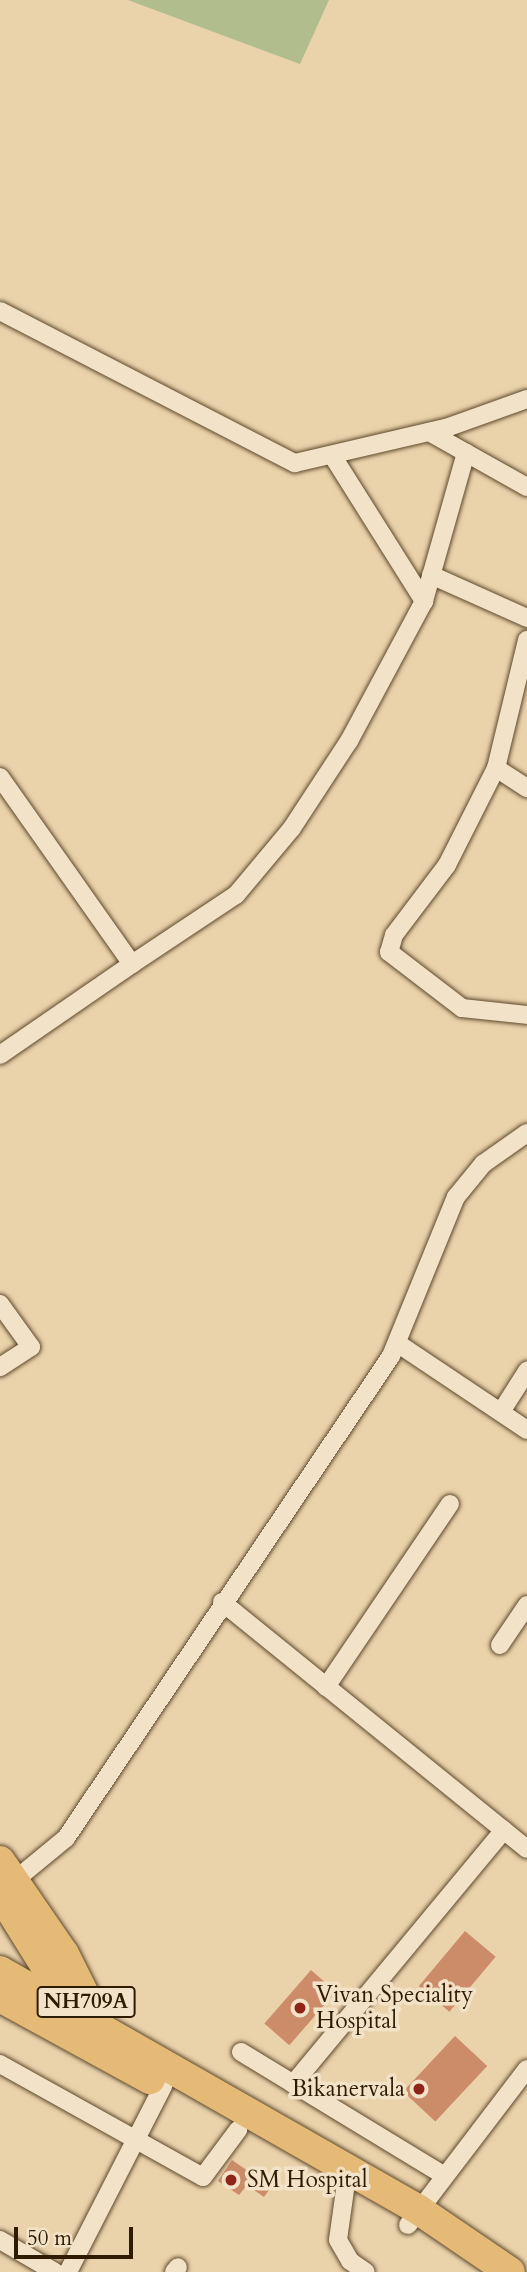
<!DOCTYPE html>
<html>
<head>
<meta charset="utf-8">
<style>
	body { margin:0 }
	#map { position:relative; width:527px; height:2272px; overflow:hidden; background:#ead2ab; font-family:Cardo,serif }
	div>[style] { position:absolute }
	.green>* { inset:0; background:#b1bd8d }
	.building>* { inset:0; background:#cd8c69; transform-origin:0 0 }
	.roads { filter:drop-shadow(0 0 2px #5d492b) drop-shadow(0 0 2px #5d492b) }
	.minor>* { height:18px; margin:-9px; padding:0 9px; transform-origin:9px; border-radius:9px; background:#f1e2c8 }
	.trunk>* { height:30px; margin:-15px; padding:0 15px; transform-origin:15px; border-radius:15px; background:#e5b976 }
	.dots>* { width:19px; height:19px; translate:-50% -50%; box-sizing:border-box; border:4px solid #f1e2c8; border-radius:50% }
	span { translate:-50% -50%; white-space:nowrap; text-align:center; line-height:1.15; -webkit-text-stroke:7px #f1e2c8; paint-order:stroke }
	.shield-label span { padding:2px 5px; background:#f1e2c8; border:2px solid; border-radius:5px; -webkit-text-stroke-width:0 }
	.shield-label { font-size:21px; color:#2e1b00; font-weight:700 }
	.poi-label { font-size:23px; color:#2e1b00 }
	.left { translate:0 -50%; text-align:left }
	.right { translate:-100% -50%; text-align:right }
	.scale { position:absolute; left:14px; top:2227px; width:119px; height:32px; box-sizing:border-box; border:4px solid #2e1b00; border-top:0; padding-left:9px; font-size:21px; line-height:24px; white-space:nowrap; color:#2e1b00; -webkit-text-stroke:5px #f1e2c8; paint-order:stroke }
</style>
</head>
<body>
<div id="map">
	<div class="green">
		<div style="clip-path:polygon(128px 0,329px 0,300px 64px)"></div>
	</div>
	<div class="building">
		<div style="left:465px;top:1931px;width:40px;height:72px;rotate:40deg"></div>
		<div style="left:311px;top:1970px;width:33px;height:71px;rotate:41deg"></div>
		<div style="left:455px;top:2036px;width:44px;height:76px;rotate:43deg"></div>
		<div style="clip-path:polygon(232px 2160px,271px 2187px,264px 2197px,247px 2185px,239px 2195px,218px 2181px)"></div>
	</div>
	<div class="roads">
		<div class="minor">
			<div style="left:0;top:311px;width:332px;rotate:27.3deg"></div>
			<div style="left:295px;top:463px;width:155px;rotate:-13.1deg"></div>
			<div style="left:446px;top:428px;width:86px;rotate:-19.7deg"></div>
			<div style="left:429px;top:432px;width:112px;rotate:29.3deg"></div>
			<div style="left:332px;top:455px;width:173px;rotate:57.8deg"></div>
			<div style="left:431px;top:575px;width:105px;rotate:24.1deg"></div>
			<div style="left:527px;top:640px;width:132px;rotate:103.6deg"></div>
			<div style="left:496px;top:768px;width:109px;rotate:116.8deg"></div>
			<div style="left:447px;top:865px;width:88px;rotate:127.1deg"></div>
			<div style="left:394px;top:935px;width:18px;rotate:106deg"></div>
			<div style="left:389px;top:952px;width:92px;rotate:37.5deg"></div>
			<div style="left:462px;top:1008px;width:65px;rotate:6.1deg"></div>
			<div style="left:496px;top:768px;width:37px;rotate:33deg"></div>
			<div style="left:0;top:777px;width:229px;rotate:54.8deg"></div>
			<div style="left:132px;top:964px;width:125px;rotate:-33.6deg"></div>
			<div style="left:236px;top:895px;width:87px;rotate:-50.1deg"></div>
			<div style="left:292px;top:828px;width:104px;rotate:-56.8deg"></div>
			<div style="left:349px;top:741px;width:159px;rotate:-61.8deg"></div>
			<div style="left:424px;top:601px;width:154px;rotate:-74.2deg"></div>
			<div style="left:0;top:1055px;width:160px;rotate:-34.6deg"></div>
			<div style="left:0;top:1304px;width:53px;rotate:54.2deg"></div>
			<div style="left:31px;top:1347px;width:37px;rotate:147deg"></div>
			<div style="left:397px;top:1343px;width:156px;rotate:33.8deg"></div>
			<div style="left:501px;top:1412px;width:49px;rotate:-57.6deg"></div>
			<div style="left:222px;top:1602px;width:392px;rotate:39deg"></div>
			<div style="left:500px;top:1645px;width:48px;rotate:-56deg"></div>
			<div style="left:326px;top:1687px;width:221px;rotate:-55.9deg"></div>
			<div style="left:9px;top:1885px;width:74px;rotate:-39.5deg"></div>
			<div style="left:66px;top:1838px;width:581px;rotate:-56.01deg"></div>
			<div style="left:391px;top:1356px;width:172px;rotate:-67.8deg"></div>
			<div style="left:456px;top:1197px;width:43px;rotate:-50.7deg"></div>
			<div style="left:483px;top:1164px;width:54px;rotate:-35.2deg"></div>
			<div style="left:241px;top:2052px;width:237px;rotate:31.3deg"></div>
			<div style="left:0;top:2064px;width:232px;rotate:29.1deg"></div>
			<div style="left:203px;top:2177px;width:59px;rotate:-53.3deg"></div>
			<div style="left:293px;top:2084px;width:330px;rotate:-50.3deg"></div>
			<div style="left:345px;top:2190px;width:50px;rotate:98deg"></div>
			<div style="left:338px;top:2240px;width:24px;rotate:60deg"></div>
			<div style="left:350px;top:2261px;width:19px;rotate:35deg"></div>
			<div style="left:408px;top:2225px;width:196px;rotate:-52.7deg"></div>
			<div style="left:0;top:2240px;width:64px;rotate:30.2deg"></div>
			<div style="left:68px;top:2272px;width:209px;rotate:-62.9deg"></div>
			<div style="left:174px;top:2272px;width:6px;rotate:-51deg"></div>
		</div>
		<div class="trunk">
			<div style="left:0;top:1861px;width:113px;rotate:55.5deg"></div>
			<div style="left:64px;top:1954px;width:83px;rotate:63.4deg"></div>
			<div style="left:5px;top:1901px;width:125px;rotate:58.1deg"></div>
			<div style="left:0;top:1971px;width:482px;rotate:29.7deg"></div>
			<div style="left:419px;top:2210px;width:110px;rotate:34.3deg"></div>
			<div style="left:0;top:1997px;width:171px;rotate:28.7deg"></div>
		</div>
	</div>
	<div class="dots">
		<div style="left:300px;top:2008px;background:#8f2418"></div>
		<div style="left:419px;top:2089px;background:#8f2418"></div>
		<div style="left:231px;top:2180px;background:#8f2418"></div>
	</div>
	<div class="shield-label">
		<span style="left:86px;top:2002px">NH709A</span>
	</div>
	<div class="poi-label">
		<span class="left" style="left:316px;top:2008px">Vivan Speciality<br>Hospital</span>
		<span class="right" style="left:405px;top:2089px">Bikanervala</span>
		<span class="left" style="left:247px;top:2180px">SM Hospital</span>
	</div>
	<div class="scale">50 m</div>
</div>
</body>
</html>
